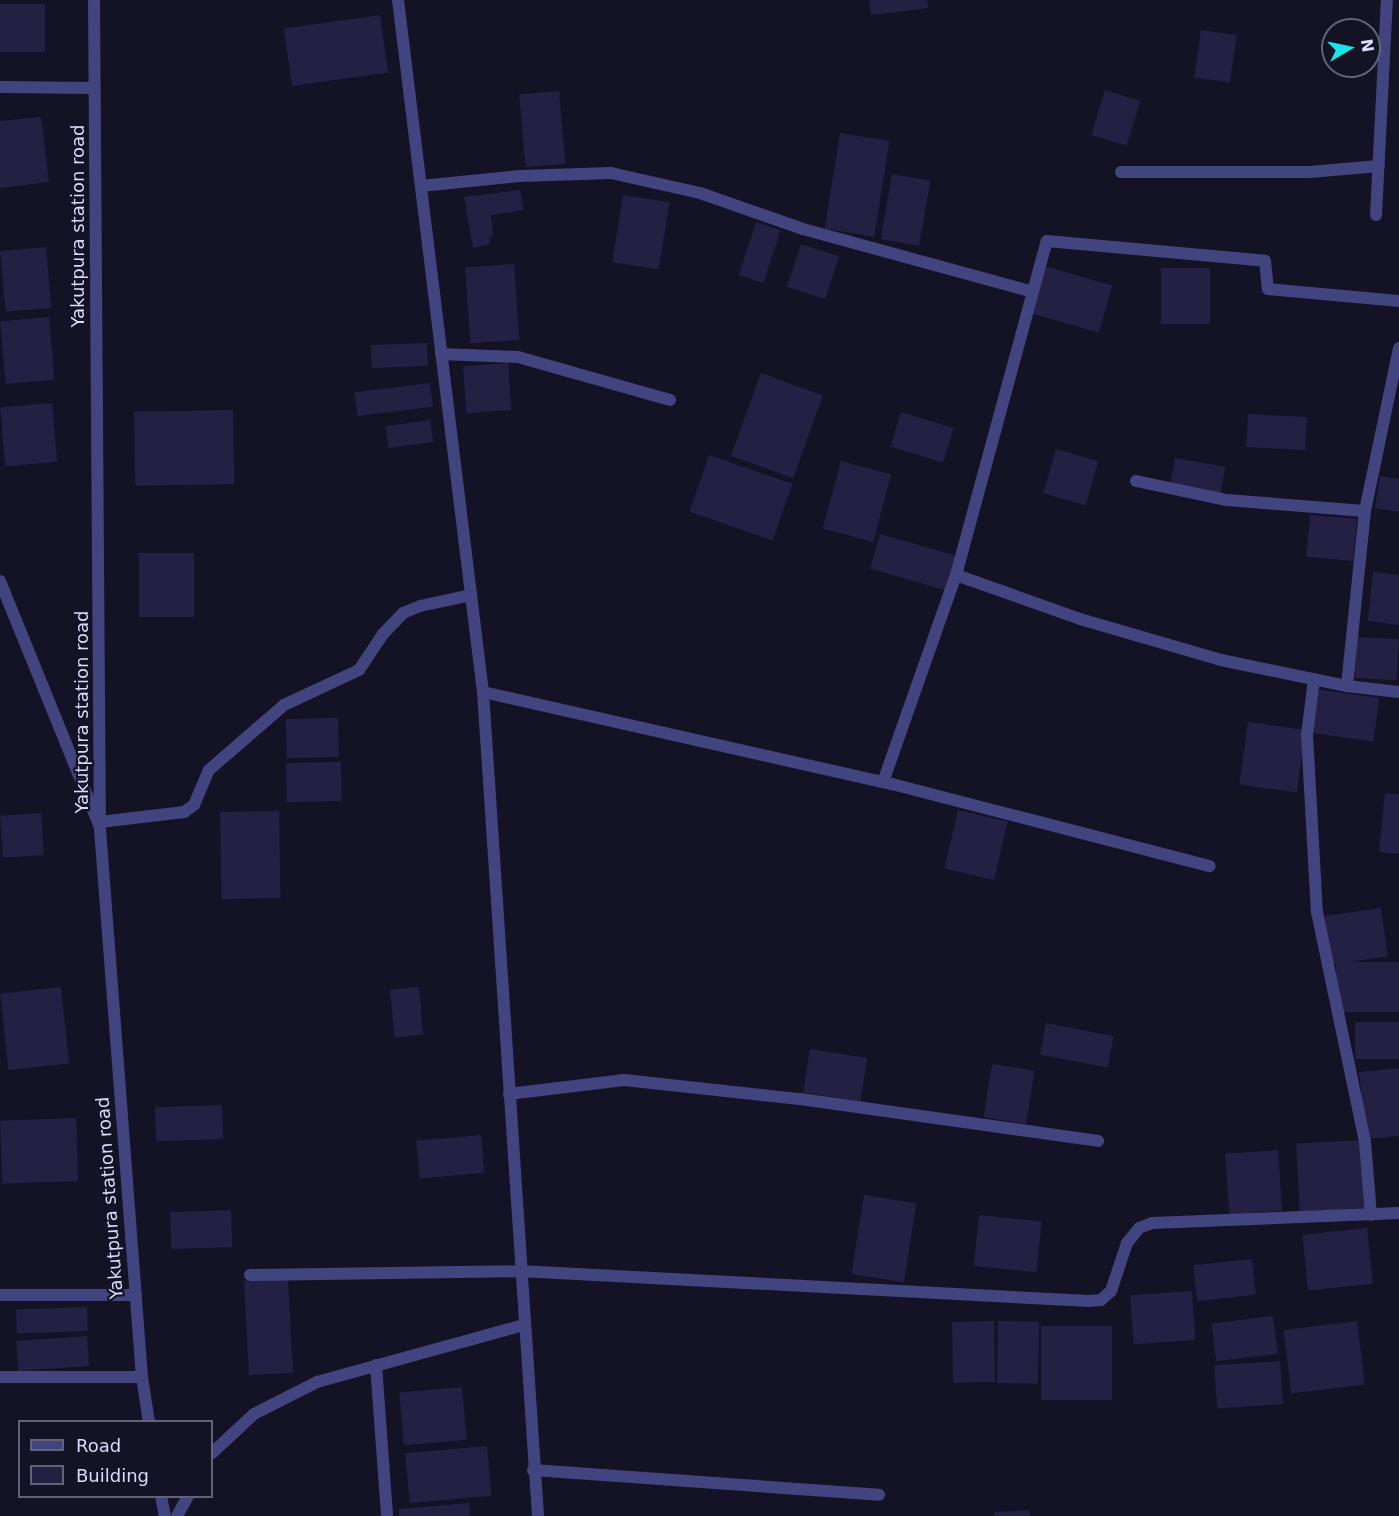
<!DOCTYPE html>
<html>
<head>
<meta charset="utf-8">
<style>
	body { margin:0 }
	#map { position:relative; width:1399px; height:1516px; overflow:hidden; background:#141225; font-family:"DejaVu Sans",sans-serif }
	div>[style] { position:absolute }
	.building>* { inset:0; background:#242044; transform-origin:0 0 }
	.minor>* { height:12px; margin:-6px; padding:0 6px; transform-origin:6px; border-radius:6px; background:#42447f }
	.tertiary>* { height:12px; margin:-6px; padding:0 6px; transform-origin:6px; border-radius:6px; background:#42447f }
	span { translate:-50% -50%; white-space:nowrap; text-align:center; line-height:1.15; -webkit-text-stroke:4.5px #141225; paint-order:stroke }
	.street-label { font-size:18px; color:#dbdafb }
	.legend { position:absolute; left:18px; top:1420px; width:195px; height:78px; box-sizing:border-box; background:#141225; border:2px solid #64627b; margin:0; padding:8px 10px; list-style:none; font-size:18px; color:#dbdafb }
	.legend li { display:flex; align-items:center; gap:12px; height:30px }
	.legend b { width:30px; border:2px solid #64627b }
	.north { position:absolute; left:1321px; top:18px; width:60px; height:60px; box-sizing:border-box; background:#141225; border:2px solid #64627b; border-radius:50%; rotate:81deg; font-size:16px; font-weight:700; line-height:24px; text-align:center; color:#dbdafb }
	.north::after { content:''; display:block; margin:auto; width:21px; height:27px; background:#1ae2e7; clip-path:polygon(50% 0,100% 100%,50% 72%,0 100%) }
</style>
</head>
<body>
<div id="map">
	<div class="building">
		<div style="clip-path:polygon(869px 0,927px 0,928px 8px,871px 15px)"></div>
		<div style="left:45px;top:4px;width:48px;height:45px;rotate:90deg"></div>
		<div style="left:380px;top:15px;width:58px;height:97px;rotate:82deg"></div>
		<div style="left:1201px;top:30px;width:36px;height:48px;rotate:8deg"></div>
		<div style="left:1105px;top:90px;width:37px;height:47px;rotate:17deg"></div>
		<div style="left:559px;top:91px;width:73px;height:40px;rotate:85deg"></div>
		<div style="clip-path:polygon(41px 117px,49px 182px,0 188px,0 121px)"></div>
		<div style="left:840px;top:133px;width:50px;height:97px;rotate:9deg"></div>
		<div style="left:892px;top:174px;width:39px;height:66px;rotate:10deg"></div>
		<div style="clip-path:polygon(520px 190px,524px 210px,491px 215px,493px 236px,489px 237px,490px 244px,473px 248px,464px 197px)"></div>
		<div style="left:623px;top:195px;width:47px;height:68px;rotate:9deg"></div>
		<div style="left:756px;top:222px;width:26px;height:56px;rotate:18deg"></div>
		<div style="left:801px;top:244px;width:40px;height:45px;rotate:18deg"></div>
		<div style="left:46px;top:247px;width:61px;height:46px;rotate:85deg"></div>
		<div style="left:514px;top:264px;width:76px;height:49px;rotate:86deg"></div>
		<div style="left:1044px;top:266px;width:71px;height:49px;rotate:16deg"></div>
		<div style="left:1161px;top:268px;width:49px;height:56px"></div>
		<div style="left:49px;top:317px;width:63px;height:49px;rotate:85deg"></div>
		<div style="left:427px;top:343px;width:23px;height:56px;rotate:88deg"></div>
		<div style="left:508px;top:363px;width:47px;height:45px;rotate:86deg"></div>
		<div style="left:761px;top:373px;width:66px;height:88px;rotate:20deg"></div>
		<div style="left:430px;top:383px;width:24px;height:76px;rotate:83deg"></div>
		<div style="left:52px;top:403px;width:59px;height:52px;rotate:85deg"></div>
		<div style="left:233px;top:410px;width:74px;height:99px;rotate:89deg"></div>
		<div style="left:901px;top:412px;width:55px;height:36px;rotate:17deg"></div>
		<div style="left:1248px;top:414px;width:59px;height:33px;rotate:3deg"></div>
		<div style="left:430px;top:420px;width:22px;height:45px;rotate:82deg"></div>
		<div style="left:1056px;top:449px;width:44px;height:46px;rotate:16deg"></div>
		<div style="left:709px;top:455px;width:88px;height:60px;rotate:19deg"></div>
		<div style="left:1175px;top:458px;width:51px;height:29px;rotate:10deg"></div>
		<div style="left:841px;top:461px;width:52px;height:70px;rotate:15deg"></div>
		<div style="clip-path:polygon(1380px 476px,1399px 479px,1399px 512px,1375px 508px)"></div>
		<div style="left:1310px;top:515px;width:47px;height:42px;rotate:5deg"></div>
		<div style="left:880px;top:534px;width:80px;height:36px;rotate:16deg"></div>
		<div style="left:139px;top:553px;width:55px;height:64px"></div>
		<div style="clip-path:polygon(1373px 572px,1399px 575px,1399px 625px,1368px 621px)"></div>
		<div style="left:1357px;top:637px;width:42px;height:41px;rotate:3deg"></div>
		<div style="left:1315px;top:689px;width:65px;height:44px;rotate:8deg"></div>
		<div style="left:338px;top:718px;width:39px;height:52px;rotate:89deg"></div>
		<div style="left:1248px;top:722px;width:58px;height:63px;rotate:8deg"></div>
		<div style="left:341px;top:762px;width:39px;height:55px;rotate:89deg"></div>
		<div style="clip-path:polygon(1385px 793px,1399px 794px,1399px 854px,1379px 852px)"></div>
		<div style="left:958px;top:810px;width:51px;height:60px;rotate:13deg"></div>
		<div style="left:279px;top:811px;width:87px;height:59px;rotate:89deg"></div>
		<div style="left:41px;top:813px;width:42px;height:41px;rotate:86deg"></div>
		<div style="left:1381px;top:908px;width:49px;height:57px;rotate:82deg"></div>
		<div style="left:1399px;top:962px;width:50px;height:63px;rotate:90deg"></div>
		<div style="left:61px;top:987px;width:77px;height:61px;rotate:84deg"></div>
		<div style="left:419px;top:987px;width:48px;height:29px;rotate:85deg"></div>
		<div style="left:1399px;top:1022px;width:37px;height:44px;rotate:90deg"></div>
		<div style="left:1046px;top:1023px;width:69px;height:32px;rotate:11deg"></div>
		<div style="left:810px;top:1049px;width:58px;height:44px;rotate:9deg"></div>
		<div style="left:992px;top:1064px;width:43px;height:54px;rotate:9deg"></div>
		<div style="clip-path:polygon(1399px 1068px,1399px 1136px,1366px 1139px,1359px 1072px)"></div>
		<div style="left:222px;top:1105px;width:34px;height:67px;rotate:88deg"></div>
		<div style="left:76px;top:1118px;width:63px;height:76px;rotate:88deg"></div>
		<div style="left:481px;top:1135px;width:38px;height:65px;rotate:85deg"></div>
		<div style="left:1363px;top:1140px;width:68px;height:67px;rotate:87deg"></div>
		<div style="left:1278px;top:1150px;width:61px;height:53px;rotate:86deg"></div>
		<div style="left:864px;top:1195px;width:53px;height:80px;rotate:9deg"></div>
		<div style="left:231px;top:1210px;width:37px;height:61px;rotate:88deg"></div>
		<div style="left:979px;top:1215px;width:63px;height:51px;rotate:6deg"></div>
		<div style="left:1367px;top:1228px;width:56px;height:65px;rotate:84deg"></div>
		<div style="left:1252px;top:1259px;width:36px;height:59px;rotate:84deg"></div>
		<div style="left:288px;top:1279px;width:94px;height:44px;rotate:87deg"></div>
		<div style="left:1192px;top:1291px;width:49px;height:62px;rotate:86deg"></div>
		<div style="left:87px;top:1307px;width:24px;height:71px;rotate:88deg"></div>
		<div style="left:1273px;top:1316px;width:38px;height:62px;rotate:83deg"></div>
		<div style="left:994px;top:1321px;width:61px;height:42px;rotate:89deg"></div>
		<div style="left:998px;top:1321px;width:41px;height:62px;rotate:1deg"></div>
		<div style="left:1357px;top:1321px;width:64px;height:74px;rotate:83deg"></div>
		<div style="left:1041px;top:1326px;width:71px;height:74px"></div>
		<div style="left:87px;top:1336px;width:30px;height:71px;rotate:86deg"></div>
		<div style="left:1280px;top:1361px;width:43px;height:66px;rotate:86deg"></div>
		<div style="left:462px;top:1387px;width:53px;height:63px;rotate:85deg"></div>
		<div style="left:487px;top:1446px;width:50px;height:82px;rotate:85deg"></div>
		<div style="clip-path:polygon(469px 1503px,470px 1516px,399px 1516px,399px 1509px)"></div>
		<div style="clip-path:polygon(1029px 1510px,1030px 1516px,995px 1516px,994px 1512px)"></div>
	</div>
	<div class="minor">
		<div style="left:398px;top:0;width:697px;rotate:83deg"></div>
		<div style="left:483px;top:692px;width:826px;rotate:86.18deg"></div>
		<div style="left:0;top:87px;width:94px;rotate:0.6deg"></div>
		<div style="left:1121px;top:172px;width:189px"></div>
		<div style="left:1310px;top:172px;width:69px;rotate:-5deg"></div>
		<div style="left:421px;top:186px;width:100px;rotate:-5.8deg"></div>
		<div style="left:520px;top:176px;width:91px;rotate:-1.9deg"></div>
		<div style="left:611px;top:173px;width:91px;rotate:12.7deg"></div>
		<div style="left:700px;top:193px;width:109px;rotate:19.3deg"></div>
		<div style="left:803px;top:229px;width:238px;rotate:15.3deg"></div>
		<div style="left:1376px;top:215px;width:215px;rotate:-87.1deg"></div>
		<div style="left:1399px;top:348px;width:167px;rotate:101.8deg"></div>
		<div style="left:1365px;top:511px;width:176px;rotate:95.9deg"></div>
		<div style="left:1347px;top:686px;width:52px;rotate:6.6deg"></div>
		<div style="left:441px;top:354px;width:77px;rotate:2.2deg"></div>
		<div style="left:518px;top:357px;width:158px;rotate:15.8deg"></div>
		<div style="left:1136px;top:481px;width:93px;rotate:11.8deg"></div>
		<div style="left:1227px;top:500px;width:138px;rotate:4.6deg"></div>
		<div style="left:956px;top:575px;width:132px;rotate:19.5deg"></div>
		<div style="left:1080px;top:619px;width:147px;rotate:16.2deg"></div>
		<div style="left:1221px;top:660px;width:129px;rotate:11.7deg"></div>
		<div style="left:0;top:581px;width:266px;rotate:67.9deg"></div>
		<div style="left:1314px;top:679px;width:56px;rotate:97.1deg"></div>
		<div style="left:1307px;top:735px;width:177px;rotate:86.8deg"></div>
		<div style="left:1317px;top:912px;width:235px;rotate:78.2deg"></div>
		<div style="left:1365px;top:1142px;width:73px;rotate:85.3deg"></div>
		<div style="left:483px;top:692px;width:419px;rotate:12.7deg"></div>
		<div style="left:892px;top:784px;width:328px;rotate:14.5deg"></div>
		<div style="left:883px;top:782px;width:219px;rotate:-70.6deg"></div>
		<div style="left:956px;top:575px;width:346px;rotate:-74.8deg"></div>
		<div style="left:1047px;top:241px;width:219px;rotate:5.2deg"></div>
		<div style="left:1265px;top:261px;width:28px;rotate:84deg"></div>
		<div style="left:1268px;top:289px;width:132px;rotate:5.2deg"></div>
		<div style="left:100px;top:822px;width:85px;rotate:-6.8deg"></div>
		<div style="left:184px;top:812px;width:12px;rotate:-35deg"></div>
		<div style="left:194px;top:805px;width:38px;rotate:-67deg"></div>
		<div style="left:209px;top:770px;width:99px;rotate:-40.9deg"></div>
		<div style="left:284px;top:705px;width:83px;rotate:-25deg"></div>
		<div style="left:359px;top:670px;width:43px;rotate:-56.3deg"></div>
		<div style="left:383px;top:634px;width:29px;rotate:-46deg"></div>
		<div style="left:403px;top:613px;width:18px;rotate:-22deg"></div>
		<div style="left:420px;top:606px;width:52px;rotate:-12.2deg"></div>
		<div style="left:509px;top:1094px;width:116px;rotate:-6.9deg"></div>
		<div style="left:624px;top:1080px;width:177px;rotate:6.2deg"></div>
		<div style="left:800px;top:1099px;width:301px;rotate:8deg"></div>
		<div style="left:250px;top:1275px;width:270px;rotate:-0.8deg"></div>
		<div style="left:520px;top:1271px;width:570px;rotate:3.02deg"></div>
		<div style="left:1089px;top:1301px;width:12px;rotate:-5deg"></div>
		<div style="left:1101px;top:1300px;width:13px;rotate:-42deg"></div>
		<div style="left:1111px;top:1291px;width:51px;rotate:-71.6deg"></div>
		<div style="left:1127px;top:1243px;width:19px;rotate:-51deg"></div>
		<div style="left:1139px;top:1228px;width:14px;rotate:-21deg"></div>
		<div style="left:1152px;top:1223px;width:247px;rotate:-2.3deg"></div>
		<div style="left:0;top:1295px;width:136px"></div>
		<div style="left:376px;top:1365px;width:151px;rotate:85.8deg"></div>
		<div style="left:0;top:1377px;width:142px"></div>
		<div style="left:212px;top:1453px;width:57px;rotate:-42.9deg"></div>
		<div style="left:254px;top:1414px;width:71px;rotate:-26.9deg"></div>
		<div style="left:317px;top:1382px;width:215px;rotate:-15.4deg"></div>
		<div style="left:533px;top:1470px;width:347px;rotate:4.1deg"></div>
		<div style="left:177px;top:1516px;width:23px;rotate:-61deg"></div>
	</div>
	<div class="tertiary">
		<div style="left:94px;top:0;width:829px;rotate:89.59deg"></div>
		<div style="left:100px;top:829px;width:550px;rotate:85.62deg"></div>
		<div style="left:142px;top:1377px;width:46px;rotate:81.2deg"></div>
		<div style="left:161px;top:1496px;width:20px;rotate:79deg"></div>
	</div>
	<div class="street-label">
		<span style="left:78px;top:226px;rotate:-90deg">Yakutpura station road</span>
		<span style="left:82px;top:712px;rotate:-90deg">Yakutpura station road</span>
		<span style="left:110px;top:1198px;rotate:-94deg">Yakutpura station road</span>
	</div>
	<ul class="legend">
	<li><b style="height:8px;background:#42447f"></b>Road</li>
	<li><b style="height:16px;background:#242044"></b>Building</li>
	</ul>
	<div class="north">N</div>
</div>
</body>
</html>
